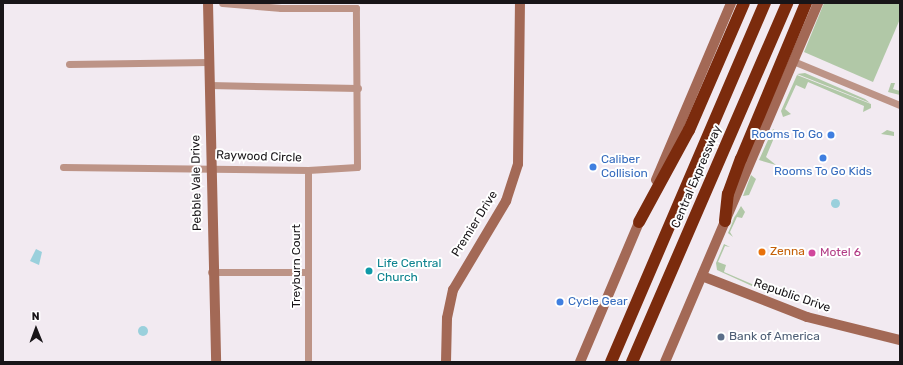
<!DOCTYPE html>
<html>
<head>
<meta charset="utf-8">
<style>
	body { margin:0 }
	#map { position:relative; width:903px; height:365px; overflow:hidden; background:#f2eaf1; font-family:Rubik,sans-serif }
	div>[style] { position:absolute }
	.green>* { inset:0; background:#b1c8a7 }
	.water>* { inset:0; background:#9ad0dc }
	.round { border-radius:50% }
	.street>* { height:7px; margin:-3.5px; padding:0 3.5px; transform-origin:3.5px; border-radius:3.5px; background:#bd9487 }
	.secondary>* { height:10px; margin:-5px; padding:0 5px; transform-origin:5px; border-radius:5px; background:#a36956 }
	.highway>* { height:12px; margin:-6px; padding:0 6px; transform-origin:6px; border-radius:6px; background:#7b2b0d }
	.dots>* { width:11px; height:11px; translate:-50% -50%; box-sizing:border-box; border:2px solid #fff; border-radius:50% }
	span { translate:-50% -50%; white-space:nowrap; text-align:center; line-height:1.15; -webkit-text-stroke:4px #fff; paint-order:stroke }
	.shop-label { font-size:12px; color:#366cbe }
	.right { translate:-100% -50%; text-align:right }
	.left { translate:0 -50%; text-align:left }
	.street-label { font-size:12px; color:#181518 }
	.food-label { font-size:12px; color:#c56008 }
	.hotel-label { font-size:12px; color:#b23c85 }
	.culture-label { font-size:12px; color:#0d838f }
	.service-label { font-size:12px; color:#4e5e75 }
	.frame { position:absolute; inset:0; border:4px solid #181518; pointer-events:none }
	.north { position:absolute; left:16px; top:309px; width:40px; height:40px; -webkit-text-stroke:3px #fff; paint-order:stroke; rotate:359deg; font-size:11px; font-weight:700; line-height:16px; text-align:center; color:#181518 }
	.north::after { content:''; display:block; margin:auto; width:14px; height:18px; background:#181518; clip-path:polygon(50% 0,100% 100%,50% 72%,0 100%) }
</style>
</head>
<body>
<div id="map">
	<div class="green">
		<div style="clip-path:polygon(824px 3px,900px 3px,900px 19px,873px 82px,804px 52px)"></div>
		<div style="clip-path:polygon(805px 73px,865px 99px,870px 103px,797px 74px)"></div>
		<div style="clip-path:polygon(797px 75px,871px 104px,871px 108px,863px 112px,864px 106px,808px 82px,805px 89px,796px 85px,785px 109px,791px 114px,783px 117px,781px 111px)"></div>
		<div style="clip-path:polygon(891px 83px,895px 83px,893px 89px,900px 91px,900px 95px,888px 92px)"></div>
		<div style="clip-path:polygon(773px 129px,780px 134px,776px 133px,766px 157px,776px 165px,759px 160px)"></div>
		<div style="clip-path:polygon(887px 130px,894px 132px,894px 136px,881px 134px)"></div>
		<div style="clip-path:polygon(751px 175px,756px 179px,749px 195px,743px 196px)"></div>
		<div style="clip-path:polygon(741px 206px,745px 212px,742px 218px,737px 217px,730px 232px,733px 237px,728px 233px,736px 214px,728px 229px)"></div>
		<div style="clip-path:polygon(724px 244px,730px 247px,725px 246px,718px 262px,726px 265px,724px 272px,761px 288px,766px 284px,767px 293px,717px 270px,716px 263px)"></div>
	</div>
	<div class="water">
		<div class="round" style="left:830.5px;top:198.5px;width:9px;height:9px"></div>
		<div style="clip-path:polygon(36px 249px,42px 252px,39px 265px,30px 261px)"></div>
		<div class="round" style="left:138px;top:326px;width:10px;height:10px"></div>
	</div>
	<div class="street">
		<div style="left:793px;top:61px;width:116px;rotate:22.4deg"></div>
		<div style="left:69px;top:64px;width:140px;rotate:-0.8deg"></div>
		<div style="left:209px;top:85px;width:149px;rotate:1.2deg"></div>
		<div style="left:63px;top:167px;width:245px;rotate:0.7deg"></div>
		<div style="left:308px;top:170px;width:49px;rotate:-3.5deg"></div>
		<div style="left:357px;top:167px;width:159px;rotate:-90.4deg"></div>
		<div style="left:356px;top:8px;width:75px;rotate:180deg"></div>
		<div style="left:281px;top:8px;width:59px;rotate:-175.2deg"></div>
		<div style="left:308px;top:170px;width:192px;rotate:90deg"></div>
		<div style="left:211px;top:272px;width:97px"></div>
	</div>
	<div class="secondary">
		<div style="left:208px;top:3px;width:359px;rotate:88.7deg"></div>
		<div style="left:656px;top:180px;width:192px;rotate:-67deg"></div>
		<div style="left:702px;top:276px;width:113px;rotate:21.3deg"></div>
		<div style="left:807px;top:317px;width:96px;rotate:13.9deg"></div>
		<div style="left:446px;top:362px;width:44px;rotate:-88.7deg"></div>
		<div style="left:447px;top:318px;width:29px;rotate:-78deg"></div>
		<div style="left:453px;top:290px;width:104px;rotate:-59.2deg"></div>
		<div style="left:506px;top:201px;width:39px;rotate:-72deg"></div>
		<div style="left:518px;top:164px;width:161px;rotate:-89.3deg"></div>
		<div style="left:580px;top:362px;width:160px;rotate:-67.1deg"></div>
		<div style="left:665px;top:362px;width:390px;rotate:-66.9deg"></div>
	</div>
	<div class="highway">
		<div style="left:725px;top:221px;width:27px;rotate:-84deg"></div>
		<div style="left:728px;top:194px;width:37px;rotate:-70deg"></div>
		<div style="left:741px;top:159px;width:169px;rotate:-67.4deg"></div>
		<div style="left:639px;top:222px;width:105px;rotate:-61.5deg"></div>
		<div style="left:689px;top:130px;width:138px;rotate:-66.6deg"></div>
		<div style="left:611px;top:362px;width:391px;rotate:-66.8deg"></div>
		<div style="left:632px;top:362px;width:391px;rotate:-66.6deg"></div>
	</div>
	<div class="dots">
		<div style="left:831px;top:135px;background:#3f7fe0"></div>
		<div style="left:823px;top:158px;background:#3f7fe0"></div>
		<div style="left:593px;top:167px;background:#3f7fe0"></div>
		<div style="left:762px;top:252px;background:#e8710a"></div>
		<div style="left:812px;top:253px;background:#d1479c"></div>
		<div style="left:369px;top:271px;background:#0f9aa8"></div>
		<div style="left:560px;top:302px;background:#3f7fe0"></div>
		<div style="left:721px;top:337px;background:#5c6f8a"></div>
	</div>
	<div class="shop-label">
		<span class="right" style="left:823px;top:135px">Rooms To Go</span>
		<span class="left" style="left:601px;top:167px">Caliber<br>Collision</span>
		<span style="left:823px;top:172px">Rooms To Go Kids</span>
		<span class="left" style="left:568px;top:302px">Cycle Gear</span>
	</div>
	<div class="street-label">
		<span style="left:259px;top:157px;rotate:2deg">Raywood Circle</span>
		<span style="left:697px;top:177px;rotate:-67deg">Central Expressway</span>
		<span style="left:197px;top:183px;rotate:-91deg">Pebble Vale Drive</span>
		<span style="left:475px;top:224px;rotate:-58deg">Premier Drive</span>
		<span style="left:297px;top:266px;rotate:-90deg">Treyburn Court</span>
		<span style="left:792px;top:296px;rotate:19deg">Republic Drive</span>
	</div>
	<div class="food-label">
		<span class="left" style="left:770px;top:252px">Zenna</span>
	</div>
	<div class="hotel-label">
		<span class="left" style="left:820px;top:253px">Motel 6</span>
	</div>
	<div class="culture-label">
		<span class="left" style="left:377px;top:271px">Life Central<br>Church</span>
	</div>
	<div class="service-label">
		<span class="left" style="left:729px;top:337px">Bank of America</span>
	</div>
	<div class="frame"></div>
	<div class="north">N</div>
</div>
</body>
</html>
